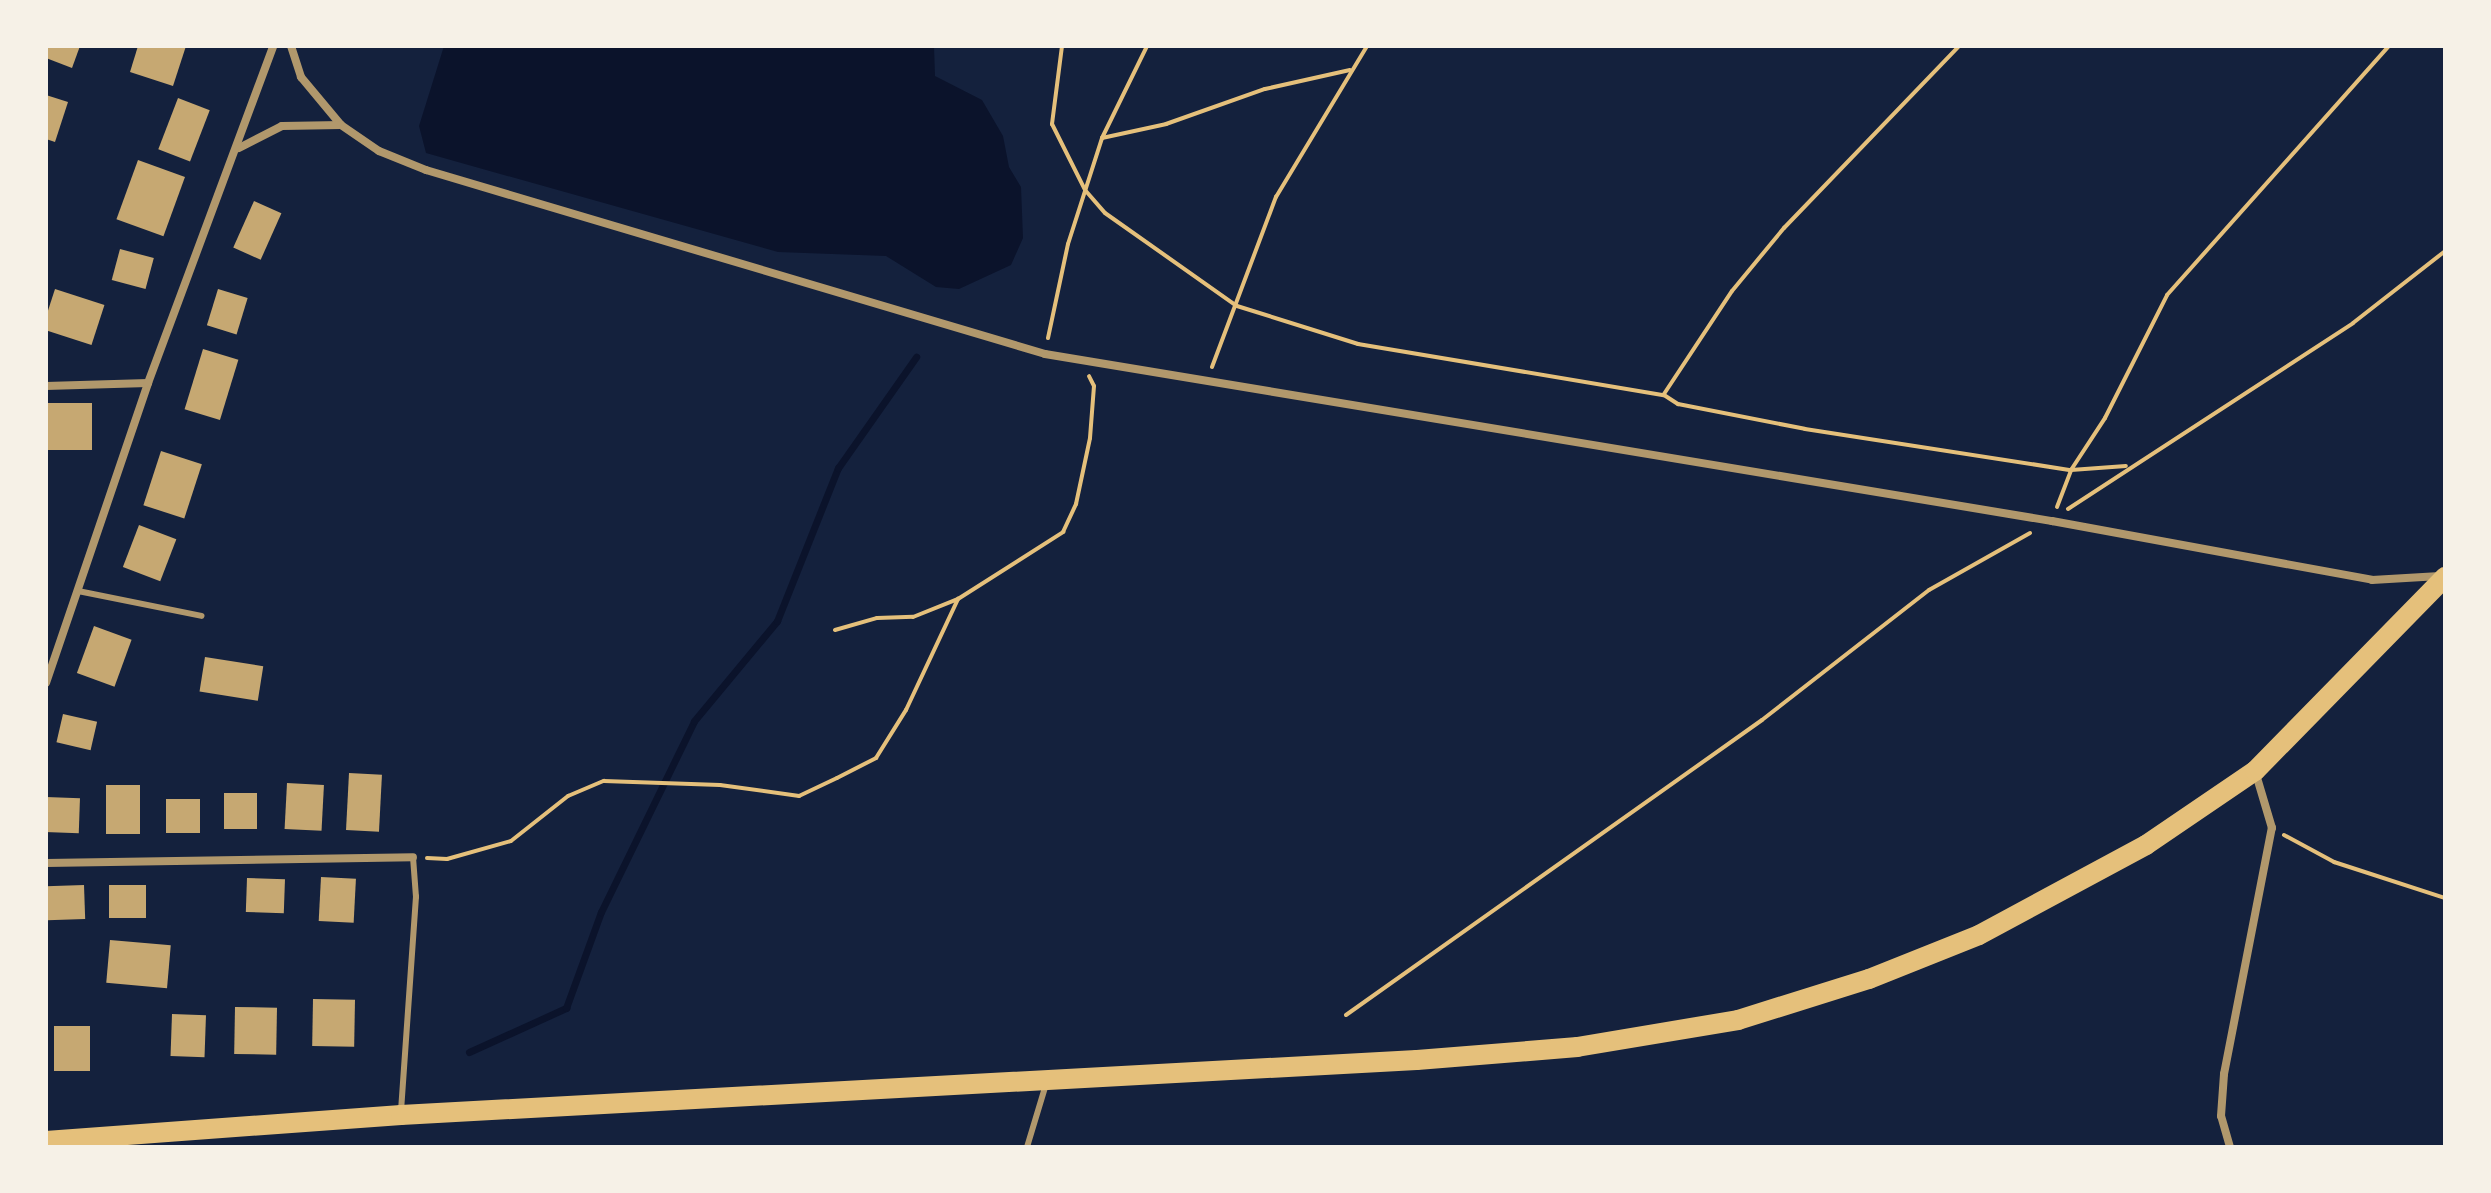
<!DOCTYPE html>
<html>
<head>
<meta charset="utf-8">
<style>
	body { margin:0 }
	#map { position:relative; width:2491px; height:1193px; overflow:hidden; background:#14213d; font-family:Overpass,sans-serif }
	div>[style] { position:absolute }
	.water>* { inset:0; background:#0b132b }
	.stream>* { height:7px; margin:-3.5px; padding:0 3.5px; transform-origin:3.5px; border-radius:3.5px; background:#0b132b }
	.building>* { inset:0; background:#c6a872; transform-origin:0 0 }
	.path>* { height:4px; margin:-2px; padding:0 2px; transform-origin:2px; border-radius:2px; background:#e5c07b }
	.service>* { height:6px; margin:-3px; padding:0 3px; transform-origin:3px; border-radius:3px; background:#b1986c }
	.minor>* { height:8px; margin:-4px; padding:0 4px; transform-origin:4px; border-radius:4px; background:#b1986c }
	.primary>* { height:20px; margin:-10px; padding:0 10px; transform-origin:10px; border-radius:10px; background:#e5c07b }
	span { translate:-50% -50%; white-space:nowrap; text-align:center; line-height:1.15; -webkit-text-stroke:7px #f6f1e7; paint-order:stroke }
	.frame { position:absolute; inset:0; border:48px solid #f6f1e7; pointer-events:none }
</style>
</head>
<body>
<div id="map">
	<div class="water">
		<div style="clip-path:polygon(444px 46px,934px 46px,935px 76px,982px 100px,1003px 136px,1009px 167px,1021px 187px,1023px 238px,1011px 265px,959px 289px,936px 287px,886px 256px,778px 252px,426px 153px,419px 126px)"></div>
	</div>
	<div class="stream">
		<div style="left:469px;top:1052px;width:107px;rotate:-24.4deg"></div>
		<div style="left:566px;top:1008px;width:102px;rotate:-70deg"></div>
		<div style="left:601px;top:912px;width:212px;rotate:-64deg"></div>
		<div style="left:694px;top:721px;width:130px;rotate:-50.3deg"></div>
		<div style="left:777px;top:621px;width:165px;rotate:-68.3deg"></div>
		<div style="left:838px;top:468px;width:136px;rotate:-54.9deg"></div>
	</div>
	<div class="building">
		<div style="clip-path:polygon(46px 46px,80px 46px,72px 68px,46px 58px)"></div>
		<div style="clip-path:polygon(138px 46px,186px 46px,173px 86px,130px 72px)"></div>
		<div style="clip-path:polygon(46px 95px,68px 102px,55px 142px,46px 139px)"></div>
		<div style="left:178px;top:98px;width:34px;height:55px;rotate:21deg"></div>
		<div style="left:138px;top:160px;width:50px;height:63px;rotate:20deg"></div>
		<div style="left:254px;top:201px;width:30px;height:51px;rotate:24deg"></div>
		<div style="left:120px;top:249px;width:35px;height:32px;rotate:15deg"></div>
		<div style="left:55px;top:289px;width:52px;height:42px;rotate:18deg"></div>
		<div style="left:218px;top:289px;width:31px;height:38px;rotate:17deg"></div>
		<div style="left:203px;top:349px;width:37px;height:63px;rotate:17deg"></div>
		<div style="left:47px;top:403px;width:45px;height:47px"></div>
		<div style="left:161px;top:451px;width:43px;height:57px;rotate:18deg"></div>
		<div style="left:139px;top:525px;width:40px;height:45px;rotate:21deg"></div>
		<div style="left:94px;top:626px;width:40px;height:50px;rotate:20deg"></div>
		<div style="left:205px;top:657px;width:59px;height:35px;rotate:9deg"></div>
		<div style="left:63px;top:714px;width:35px;height:29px;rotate:13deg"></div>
		<div style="left:349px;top:773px;width:33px;height:57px;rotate:3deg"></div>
		<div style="left:287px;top:783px;width:37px;height:46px;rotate:3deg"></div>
		<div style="left:106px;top:785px;width:34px;height:49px"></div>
		<div style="left:224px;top:793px;width:33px;height:36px"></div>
		<div style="left:46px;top:797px;width:34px;height:35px;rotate:2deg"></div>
		<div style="left:166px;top:799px;width:34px;height:34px"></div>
		<div style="left:321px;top:877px;width:35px;height:44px;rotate:3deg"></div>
		<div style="left:247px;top:878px;width:38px;height:34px;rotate:2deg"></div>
		<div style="left:84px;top:885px;width:34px;height:38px;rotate:88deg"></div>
		<div style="left:109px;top:885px;width:37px;height:33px"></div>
		<div style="left:110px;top:940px;width:61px;height:43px;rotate:5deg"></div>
		<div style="left:313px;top:999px;width:42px;height:47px;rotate:1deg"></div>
		<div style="left:235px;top:1007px;width:42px;height:47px;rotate:1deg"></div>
		<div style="left:172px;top:1014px;width:34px;height:42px;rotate:2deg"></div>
		<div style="left:54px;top:1026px;width:36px;height:45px"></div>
	</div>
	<div class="path">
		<div style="left:1062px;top:46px;width:79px;rotate:97.3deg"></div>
		<div style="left:1052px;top:124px;width:74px;rotate:63.4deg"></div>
		<div style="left:1085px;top:190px;width:30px;rotate:49deg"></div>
		<div style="left:1105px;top:213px;width:161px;rotate:35.2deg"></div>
		<div style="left:1237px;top:306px;width:127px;rotate:17.4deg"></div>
		<div style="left:1358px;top:344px;width:310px;rotate:9.5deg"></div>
		<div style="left:1664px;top:395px;width:17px;rotate:33deg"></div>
		<div style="left:1678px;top:404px;width:129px;rotate:11.1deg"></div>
		<div style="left:1805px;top:429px;width:269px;rotate:8.8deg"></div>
		<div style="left:2071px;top:470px;width:55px;rotate:-4.2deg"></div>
		<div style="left:1102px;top:138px;width:66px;rotate:-12.3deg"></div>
		<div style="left:1166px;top:124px;width:105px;rotate:-19.5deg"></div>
		<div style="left:1265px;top:89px;width:87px;rotate:-12.6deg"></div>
		<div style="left:1048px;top:338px;width:96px;rotate:-78deg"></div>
		<div style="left:1068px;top:244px;width:111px;rotate:-72.2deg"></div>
		<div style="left:1102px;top:138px;width:102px;rotate:-63.9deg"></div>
		<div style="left:1212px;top:367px;width:182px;rotate:-69.4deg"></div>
		<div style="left:1276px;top:197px;width:176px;rotate:-58.9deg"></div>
		<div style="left:1664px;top:394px;width:123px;rotate:-56.6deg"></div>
		<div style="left:1732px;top:291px;width:82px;rotate:-50.5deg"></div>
		<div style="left:1784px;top:228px;width:252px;rotate:-46.1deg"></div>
		<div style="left:2057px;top:507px;width:40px;rotate:-69deg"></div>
		<div style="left:2071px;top:470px;width:62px;rotate:-56.8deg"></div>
		<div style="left:2105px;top:418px;width:138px;rotate:-63.2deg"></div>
		<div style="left:2167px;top:295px;width:334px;rotate:-48.3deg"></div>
		<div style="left:2068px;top:509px;width:340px;rotate:-33.1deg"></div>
		<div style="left:2353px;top:323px;width:117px;rotate:-38deg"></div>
		<div style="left:835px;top:630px;width:44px;rotate:-15.9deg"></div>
		<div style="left:877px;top:618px;width:36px;rotate:-2deg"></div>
		<div style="left:913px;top:617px;width:48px;rotate:-21.8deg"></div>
		<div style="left:958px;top:599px;width:125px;rotate:-32.5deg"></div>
		<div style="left:1063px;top:532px;width:31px;rotate:-65deg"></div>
		<div style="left:1076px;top:504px;width:67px;rotate:-78deg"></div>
		<div style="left:1090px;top:438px;width:52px;rotate:-85.6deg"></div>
		<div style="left:1094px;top:386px;width:11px;rotate:-117deg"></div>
		<div style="left:2284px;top:835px;width:57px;rotate:28.4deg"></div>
		<div style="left:2334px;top:862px;width:117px;rotate:18deg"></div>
		<div style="left:427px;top:858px;width:20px;rotate:3deg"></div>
		<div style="left:447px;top:859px;width:66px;rotate:-15.7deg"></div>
		<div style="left:511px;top:841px;width:73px;rotate:-38.3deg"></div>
		<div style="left:568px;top:796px;width:39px;rotate:-23deg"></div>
		<div style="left:604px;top:781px;width:116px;rotate:2deg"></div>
		<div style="left:720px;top:785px;width:80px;rotate:7.9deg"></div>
		<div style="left:799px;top:796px;width:42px;rotate:-25.3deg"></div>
		<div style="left:837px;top:778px;width:44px;rotate:-27.1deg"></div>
		<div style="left:876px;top:758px;width:57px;rotate:-58deg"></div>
		<div style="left:906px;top:710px;width:123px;rotate:-64.9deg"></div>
		<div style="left:1346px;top:1015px;width:510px;rotate:-35.34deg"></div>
		<div style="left:1762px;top:720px;width:212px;rotate:-37.9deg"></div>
		<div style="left:1929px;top:590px;width:116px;rotate:-29.4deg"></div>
	</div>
	<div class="service">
		<div style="left:78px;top:591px;width:126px;rotate:11.4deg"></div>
		<div style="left:401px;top:1111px;width:215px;rotate:-86deg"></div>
		<div style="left:416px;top:897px;width:40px;rotate:-94.3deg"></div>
		<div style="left:1027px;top:1147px;width:66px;rotate:-73.2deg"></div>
	</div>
	<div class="minor">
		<div style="left:291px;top:46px;width:33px;rotate:72deg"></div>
		<div style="left:301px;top:77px;width:62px;rotate:50.2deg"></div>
		<div style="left:239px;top:148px;width:48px;rotate:-27.1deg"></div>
		<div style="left:282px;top:126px;width:59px;rotate:-1deg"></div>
		<div style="left:341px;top:125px;width:46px;rotate:34.4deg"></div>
		<div style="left:379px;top:151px;width:51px;rotate:22deg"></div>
		<div style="left:426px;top:170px;width:646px;rotate:16.55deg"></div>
		<div style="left:1045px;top:354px;width:1021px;rotate:9.42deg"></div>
		<div style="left:2052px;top:521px;width:325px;rotate:10.4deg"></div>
		<div style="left:2372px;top:580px;width:68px;rotate:-3.4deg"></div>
		<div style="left:46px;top:386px;width:102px;rotate:-1.7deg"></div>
		<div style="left:46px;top:683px;width:317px;rotate:-71.2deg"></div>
		<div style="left:148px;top:383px;width:359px;rotate:-69.6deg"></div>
		<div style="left:46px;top:863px;width:367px;rotate:-0.9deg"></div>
		<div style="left:2230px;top:1147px;width:32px;rotate:-106deg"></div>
		<div style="left:2221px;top:1116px;width:42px;rotate:-85.9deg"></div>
		<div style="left:2224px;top:1074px;width:251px;rotate:-79deg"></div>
		<div style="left:2272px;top:828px;width:59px;rotate:-106.6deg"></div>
	</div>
	<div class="primary">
		<div style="left:46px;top:1141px;width:356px;rotate:-4.2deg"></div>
		<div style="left:401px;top:1115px;width:1017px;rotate:-3.1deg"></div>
		<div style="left:1417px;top:1060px;width:161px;rotate:-4.6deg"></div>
		<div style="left:1577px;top:1047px;width:163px;rotate:-9.5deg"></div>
		<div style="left:1738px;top:1020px;width:137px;rotate:-17.4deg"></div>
		<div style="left:1869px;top:979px;width:118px;rotate:-21.8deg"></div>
		<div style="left:1979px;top:935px;width:190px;rotate:-28.3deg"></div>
		<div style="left:2146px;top:845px;width:132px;rotate:-34.2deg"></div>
		<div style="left:2255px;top:771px;width:272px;rotate:-45.6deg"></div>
	</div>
	<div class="frame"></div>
</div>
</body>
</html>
